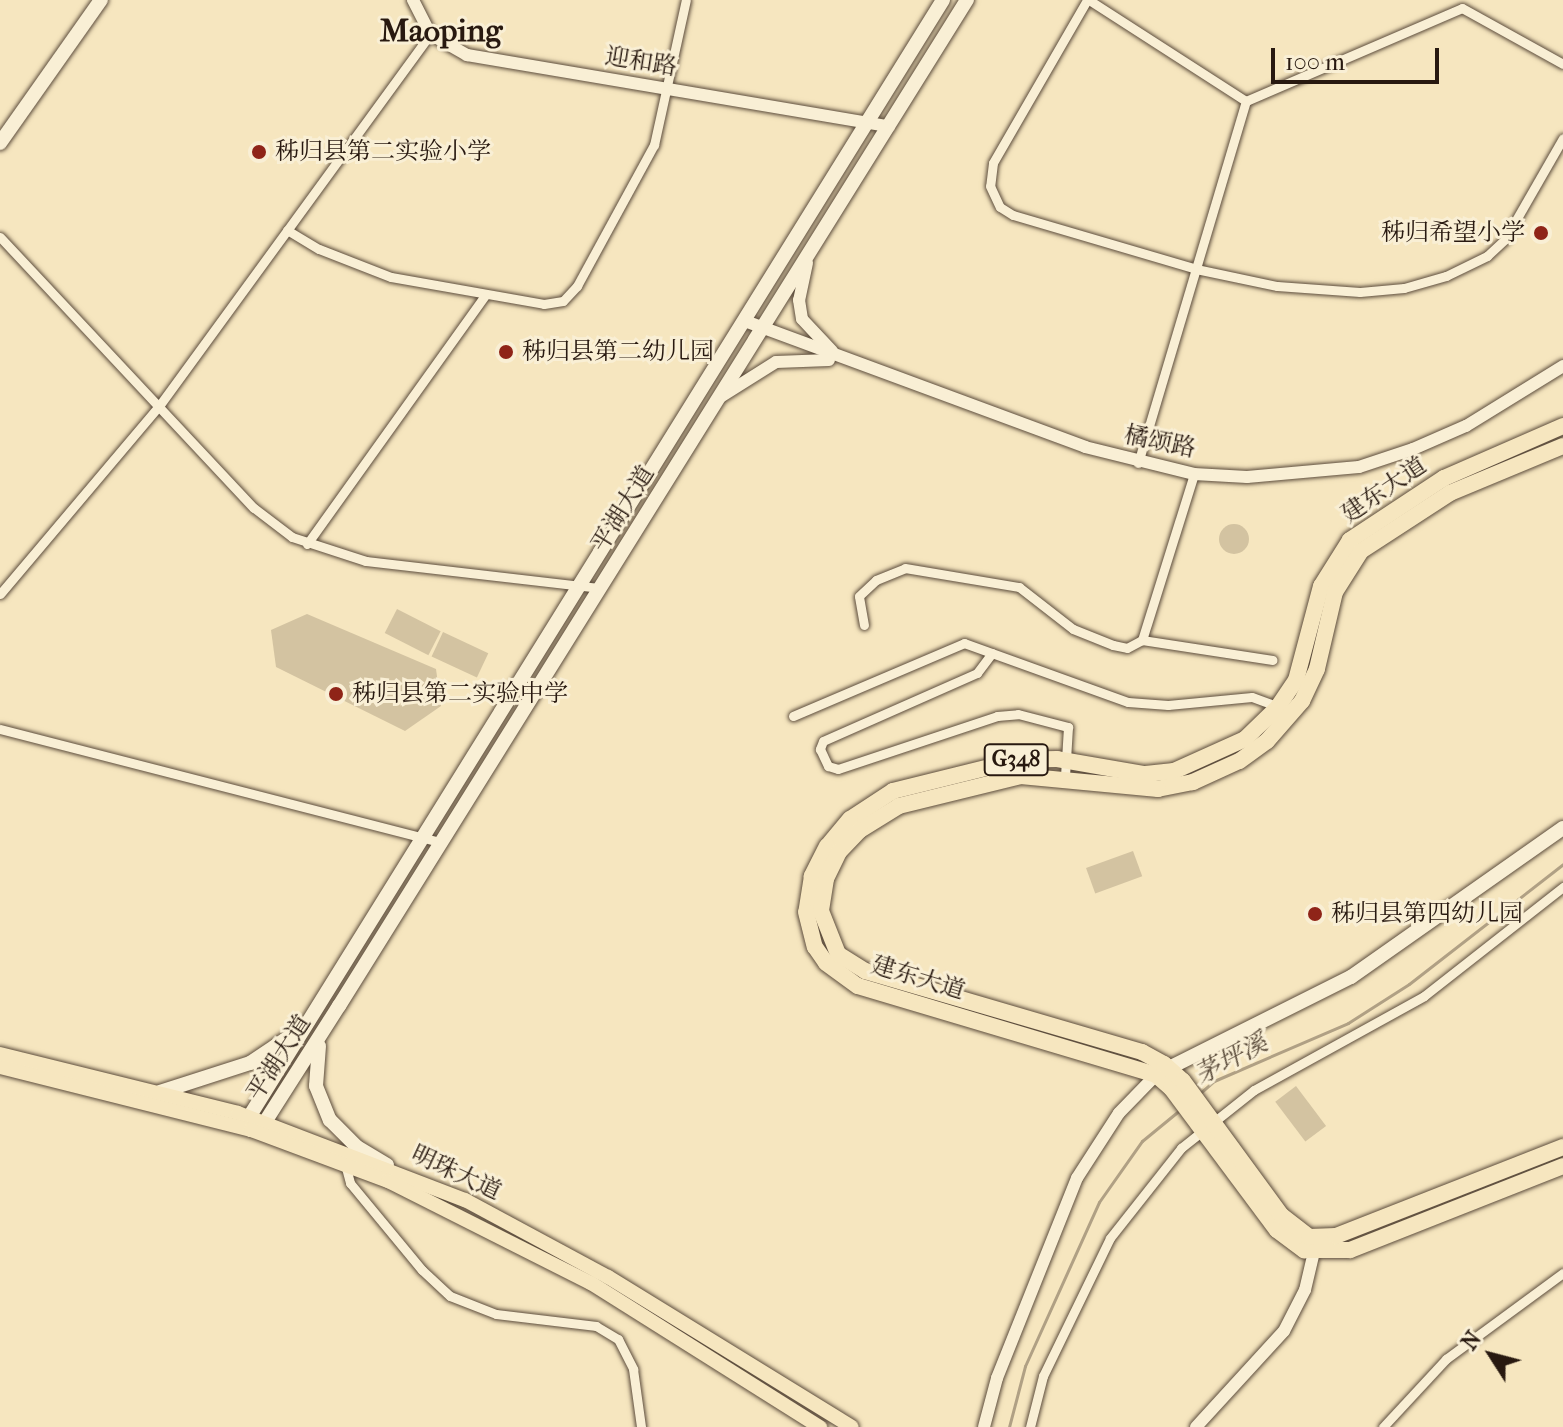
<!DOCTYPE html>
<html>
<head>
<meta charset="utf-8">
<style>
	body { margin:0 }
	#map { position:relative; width:1563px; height:1427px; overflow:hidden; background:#f6e6bf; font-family:"IM FELL French Canon","Noto Serif SC",serif }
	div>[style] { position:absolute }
	.green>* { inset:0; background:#d3c3a1; transform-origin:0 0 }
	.round { border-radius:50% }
	.stream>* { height:3px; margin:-1.5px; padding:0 1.5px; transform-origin:1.5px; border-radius:1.5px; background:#b0a084 }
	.roads { filter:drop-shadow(0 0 2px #5c4c3c) drop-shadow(0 0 2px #5c4c3c) }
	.minor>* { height:9px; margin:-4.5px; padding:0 4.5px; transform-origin:4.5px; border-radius:4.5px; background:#f9efd5 }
	.tertiary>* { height:12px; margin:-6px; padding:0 6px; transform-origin:6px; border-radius:6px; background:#f9efd5 }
	.secondary>* { height:14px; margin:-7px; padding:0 7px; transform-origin:7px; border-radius:7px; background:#f9efd5 }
	.primary>* { height:14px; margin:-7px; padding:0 7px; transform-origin:7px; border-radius:7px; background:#f6e6bf }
	.trunk>* { height:16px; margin:-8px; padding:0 8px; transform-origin:8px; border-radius:8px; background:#f6e6bf }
	.dots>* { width:22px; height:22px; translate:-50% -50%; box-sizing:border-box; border:4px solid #f9efd5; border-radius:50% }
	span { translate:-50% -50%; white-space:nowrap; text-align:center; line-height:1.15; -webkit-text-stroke:6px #f9efd5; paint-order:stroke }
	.shield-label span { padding:2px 6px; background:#f9efd5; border:2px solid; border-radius:6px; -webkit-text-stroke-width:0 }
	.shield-label { font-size:22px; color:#281910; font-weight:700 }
	.street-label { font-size:24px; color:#281910 }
	.poi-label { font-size:24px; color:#281910 }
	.left { translate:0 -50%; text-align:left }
	.right { translate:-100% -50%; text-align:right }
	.water-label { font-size:26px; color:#5e4f3e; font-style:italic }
	.district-label { font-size:32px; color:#281910; font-weight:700 }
	.north { position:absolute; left:1451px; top:1315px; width:80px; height:80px; -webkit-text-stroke:6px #f9efd5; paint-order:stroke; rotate:306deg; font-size:22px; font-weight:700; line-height:32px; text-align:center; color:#281910 }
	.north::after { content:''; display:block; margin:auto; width:28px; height:36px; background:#281910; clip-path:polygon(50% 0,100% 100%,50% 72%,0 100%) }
	.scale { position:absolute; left:1271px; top:48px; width:168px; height:36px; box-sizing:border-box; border:4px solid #281910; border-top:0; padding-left:10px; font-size:24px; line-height:28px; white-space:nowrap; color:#281910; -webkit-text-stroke:6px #f9efd5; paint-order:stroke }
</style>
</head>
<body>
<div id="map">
	<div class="green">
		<div class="round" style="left:1219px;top:524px;width:30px;height:30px"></div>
		<div style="left:397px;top:609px;width:49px;height:27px;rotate:27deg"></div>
		<div style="clip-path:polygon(307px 614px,436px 669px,441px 706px,405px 731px,276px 667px,271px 630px)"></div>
		<div style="left:443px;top:632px;width:50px;height:27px;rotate:25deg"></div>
		<div style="left:1133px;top:851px;width:27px;height:50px;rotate:70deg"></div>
		<div style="left:1296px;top:1086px;width:50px;height:26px;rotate:53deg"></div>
	</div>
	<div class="stream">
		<div style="left:1199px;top:1094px;width:20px;rotate:-41deg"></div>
		<div style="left:1214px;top:1081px;width:146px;rotate:-23.4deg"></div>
		<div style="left:1348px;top:1023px;width:72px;rotate:-32.6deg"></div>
		<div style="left:1409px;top:984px;width:195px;rotate:-37.9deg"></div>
		<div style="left:1009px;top:1427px;width:63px;rotate:-75.3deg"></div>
		<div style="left:1025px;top:1366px;width:180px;rotate:-65.7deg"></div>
		<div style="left:1099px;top:1202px;width:75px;rotate:-54.8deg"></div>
		<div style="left:1142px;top:1141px;width:50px;rotate:-39.4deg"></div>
	</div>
	<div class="roads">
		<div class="minor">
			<div style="left:1087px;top:0;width:188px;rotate:120deg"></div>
			<div style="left:993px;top:163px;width:23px;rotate:97deg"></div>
			<div style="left:990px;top:186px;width:23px;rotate:65deg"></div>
			<div style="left:1000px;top:207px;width:15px;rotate:32deg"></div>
			<div style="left:1013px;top:215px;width:191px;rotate:16.4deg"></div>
			<div style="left:1196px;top:269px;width:83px;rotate:11.9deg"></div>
			<div style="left:1277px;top:286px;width:83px;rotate:4.1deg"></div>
			<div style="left:1360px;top:292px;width:44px;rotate:-5.2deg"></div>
			<div style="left:1404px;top:288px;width:44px;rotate:-15.9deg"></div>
			<div style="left:1446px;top:276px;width:46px;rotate:-26deg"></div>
			<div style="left:1487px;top:256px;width:25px;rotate:-43deg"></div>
			<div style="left:1505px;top:239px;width:116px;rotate:-60.1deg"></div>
			<div style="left:1089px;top:0;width:187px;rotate:32.8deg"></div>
			<div style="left:1246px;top:101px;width:235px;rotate:-23.3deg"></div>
			<div style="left:1462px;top:8px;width:115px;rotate:29deg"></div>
			<div style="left:287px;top:230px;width:37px;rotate:31deg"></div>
			<div style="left:319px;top:249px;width:77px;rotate:21.3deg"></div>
			<div style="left:391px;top:277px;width:155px;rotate:10deg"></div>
			<div style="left:544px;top:304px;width:19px;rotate:-9deg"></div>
			<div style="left:563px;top:301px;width:21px;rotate:-47deg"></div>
			<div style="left:577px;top:286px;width:161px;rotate:-61.4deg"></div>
			<div style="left:654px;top:145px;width:148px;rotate:-77.6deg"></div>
			<div style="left:0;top:237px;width:371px;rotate:46.9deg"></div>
			<div style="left:254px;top:508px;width:48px;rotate:37.3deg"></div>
			<div style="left:292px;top:537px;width:78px;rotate:18deg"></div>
			<div style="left:366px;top:561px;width:236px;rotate:6.6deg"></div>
			<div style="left:1138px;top:463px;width:378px;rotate:-73.4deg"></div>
			<div style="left:307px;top:544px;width:307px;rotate:-54.4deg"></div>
			<div style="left:0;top:594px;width:246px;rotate:-49.8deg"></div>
			<div style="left:159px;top:406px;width:460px;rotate:-53.9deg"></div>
			<div style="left:864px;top:625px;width:29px;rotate:-100deg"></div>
			<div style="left:859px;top:596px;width:23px;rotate:-43deg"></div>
			<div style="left:876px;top:580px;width:31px;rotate:-22deg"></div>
			<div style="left:905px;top:568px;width:116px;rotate:9.5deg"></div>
			<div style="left:1019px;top:587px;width:68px;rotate:37.9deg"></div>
			<div style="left:1073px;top:629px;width:43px;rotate:21.8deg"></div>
			<div style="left:1113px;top:645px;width:14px;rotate:12deg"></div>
			<div style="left:1127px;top:648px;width:17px;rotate:-28deg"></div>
			<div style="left:1142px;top:640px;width:132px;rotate:8.7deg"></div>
			<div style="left:1142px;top:640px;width:174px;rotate:-72.6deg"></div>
			<div style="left:992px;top:653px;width:25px;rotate:127deg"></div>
			<div style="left:977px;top:673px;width:168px;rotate:156.2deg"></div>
			<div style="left:823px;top:741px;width:9px;rotate:111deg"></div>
			<div style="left:820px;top:749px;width:19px;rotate:65deg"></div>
			<div style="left:828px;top:766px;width:10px;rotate:17deg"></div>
			<div style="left:838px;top:769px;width:168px;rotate:-18.4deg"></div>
			<div style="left:997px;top:716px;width:21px;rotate:-5deg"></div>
			<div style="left:1018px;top:714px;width:52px;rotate:14.6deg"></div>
			<div style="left:1068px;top:727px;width:49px;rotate:93.5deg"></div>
			<div style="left:793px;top:716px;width:186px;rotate:-23.1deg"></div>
			<div style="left:964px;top:643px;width:174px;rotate:19.8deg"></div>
			<div style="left:1128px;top:702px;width:40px;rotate:4.3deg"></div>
			<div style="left:1168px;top:705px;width:84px;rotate:-5.4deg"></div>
			<div style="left:1252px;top:697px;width:29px;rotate:20deg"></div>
			<div style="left:0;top:729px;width:455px;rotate:14.4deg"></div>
			<div style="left:345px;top:1164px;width:20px;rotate:75deg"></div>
			<div style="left:350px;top:1183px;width:113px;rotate:50.4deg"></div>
			<div style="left:422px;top:1270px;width:38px;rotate:43deg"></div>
			<div style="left:450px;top:1296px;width:49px;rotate:21.4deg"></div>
			<div style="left:496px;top:1314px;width:101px;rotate:6.8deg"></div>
			<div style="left:596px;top:1326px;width:26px;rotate:31deg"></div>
			<div style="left:618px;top:1339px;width:34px;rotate:63deg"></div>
			<div style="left:633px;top:1369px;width:59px;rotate:82.1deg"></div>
			<div style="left:1030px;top:1427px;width:53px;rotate:-75.7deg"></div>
			<div style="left:1043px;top:1376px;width:153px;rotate:-64.1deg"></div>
			<div style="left:1110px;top:1238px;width:115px;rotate:-51.7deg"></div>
			<div style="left:1181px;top:1148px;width:93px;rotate:-38.5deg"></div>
			<div style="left:1254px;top:1090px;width:194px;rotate:-28.9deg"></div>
			<div style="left:1424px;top:996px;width:177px;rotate:-38.1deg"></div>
			<div style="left:1383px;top:1427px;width:93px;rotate:-47.2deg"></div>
			<div style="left:1446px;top:1359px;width:145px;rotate:-36.3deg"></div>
		</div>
		<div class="tertiary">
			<div style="left:413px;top:0;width:38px;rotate:63deg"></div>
			<div style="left:430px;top:34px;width:43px;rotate:29.6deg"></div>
			<div style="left:467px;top:55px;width:428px;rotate:9.6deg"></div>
			<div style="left:807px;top:263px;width:38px;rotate:102deg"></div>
			<div style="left:799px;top:300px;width:19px;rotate:81deg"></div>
			<div style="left:802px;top:319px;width:44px;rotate:46.8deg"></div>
			<div style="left:745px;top:321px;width:363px;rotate:20.3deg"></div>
			<div style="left:1085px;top:447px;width:112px;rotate:13.9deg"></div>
			<div style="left:1194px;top:474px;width:53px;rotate:3.2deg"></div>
			<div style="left:1247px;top:477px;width:112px;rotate:-5.1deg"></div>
			<div style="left:1359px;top:467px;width:57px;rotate:-18.4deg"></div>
			<div style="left:1413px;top:449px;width:58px;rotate:-23.5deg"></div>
			<div style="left:1466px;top:426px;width:114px;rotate:-31.7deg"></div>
			<div style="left:722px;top:396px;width:64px;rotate:-32.2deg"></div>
			<div style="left:776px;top:362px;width:53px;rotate:-2.2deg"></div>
			<div style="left:984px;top:1427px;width:51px;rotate:-75.1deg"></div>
			<div style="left:997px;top:1378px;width:215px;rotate:-68.2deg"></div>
			<div style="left:1077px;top:1178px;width:77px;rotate:-57.1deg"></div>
			<div style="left:1119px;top:1113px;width:53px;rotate:-45.8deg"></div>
			<div style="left:1196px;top:1427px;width:130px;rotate:-47.5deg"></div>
			<div style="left:1284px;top:1331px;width:46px;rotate:-62.9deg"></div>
			<div style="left:1305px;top:1290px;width:48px;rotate:-76.8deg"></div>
		</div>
		<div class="secondary">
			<div style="left:943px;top:0;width:1315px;rotate:121.85deg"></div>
			<div style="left:249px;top:1117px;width:13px;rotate:81deg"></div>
			<div style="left:251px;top:1130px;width:16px;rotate:-30deg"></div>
			<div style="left:265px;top:1122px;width:138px;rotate:-57.5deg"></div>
			<div style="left:339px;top:1006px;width:1186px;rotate:-58.03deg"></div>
			<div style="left:0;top:143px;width:175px;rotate:-54.8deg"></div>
			<div style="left:319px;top:1046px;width:40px;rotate:94.3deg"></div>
			<div style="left:316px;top:1086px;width:37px;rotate:68deg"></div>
			<div style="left:330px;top:1120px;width:38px;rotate:45deg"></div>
			<div style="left:357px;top:1147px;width:35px;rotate:31deg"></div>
			<div style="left:1159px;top:1073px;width:215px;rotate:-26.6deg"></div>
			<div style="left:1351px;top:977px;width:259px;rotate:-35.1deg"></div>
			<div style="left:160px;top:1092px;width:95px;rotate:-17.9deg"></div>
			<div style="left:250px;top:1063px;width:61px;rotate:-33.7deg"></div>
		</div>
		<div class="primary">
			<div style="left:0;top:1054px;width:245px;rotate:13.9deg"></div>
			<div style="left:238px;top:1113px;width:243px;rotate:21deg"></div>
			<div style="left:465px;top:1200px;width:162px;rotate:28.3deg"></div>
			<div style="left:608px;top:1277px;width:286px;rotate:31.6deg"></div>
			<div style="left:0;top:1067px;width:259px;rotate:14.1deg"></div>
			<div style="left:251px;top:1130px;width:146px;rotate:20.4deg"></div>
			<div style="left:388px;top:1181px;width:227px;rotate:26.7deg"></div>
			<div style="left:591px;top:1283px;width:271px;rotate:32.2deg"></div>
		</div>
		<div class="trunk">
			<div style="left:1563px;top:426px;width:130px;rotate:156.4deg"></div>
			<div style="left:1444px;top:478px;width:113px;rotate:146.6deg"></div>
			<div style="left:1350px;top:540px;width:54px;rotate:122.2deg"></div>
			<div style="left:1321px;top:586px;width:97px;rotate:104.9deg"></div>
			<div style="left:1296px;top:680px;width:32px;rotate:124deg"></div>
			<div style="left:1278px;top:707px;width:46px;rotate:135.9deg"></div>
			<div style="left:1245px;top:739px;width:78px;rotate:155.7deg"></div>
			<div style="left:1174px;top:771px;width:31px;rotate:174deg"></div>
			<div style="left:1143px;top:774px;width:87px;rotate:-170.1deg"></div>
			<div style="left:1057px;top:759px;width:39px;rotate:179deg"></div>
			<div style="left:1018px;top:760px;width:129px;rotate:166.1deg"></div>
			<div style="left:893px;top:791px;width:51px;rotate:146.9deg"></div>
			<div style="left:850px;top:819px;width:35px;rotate:130deg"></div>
			<div style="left:827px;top:846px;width:34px;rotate:117deg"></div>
			<div style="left:812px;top:876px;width:36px;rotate:99deg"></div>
			<div style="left:806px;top:912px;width:36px;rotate:76deg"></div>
			<div style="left:815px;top:947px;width:19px;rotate:55deg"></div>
			<div style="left:826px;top:963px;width:39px;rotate:36deg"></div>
			<div style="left:858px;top:986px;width:311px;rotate:16.6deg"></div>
			<div style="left:1156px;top:1075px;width:20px;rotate:41deg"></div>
			<div style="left:1171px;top:1088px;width:177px;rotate:53.3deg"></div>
			<div style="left:1277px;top:1230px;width:34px;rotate:37deg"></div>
			<div style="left:1304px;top:1250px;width:46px"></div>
			<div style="left:1350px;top:1250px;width:229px;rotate:-21.5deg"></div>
			<div style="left:1563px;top:446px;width:122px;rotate:157.4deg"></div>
			<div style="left:1450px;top:493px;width:106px;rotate:146.9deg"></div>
			<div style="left:1361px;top:551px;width:49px;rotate:122.4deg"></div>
			<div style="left:1335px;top:592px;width:79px;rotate:103.2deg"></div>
			<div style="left:1317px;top:669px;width:35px;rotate:115deg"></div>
			<div style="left:1302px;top:701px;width:53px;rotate:131.2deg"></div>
			<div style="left:1267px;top:741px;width:34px;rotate:144deg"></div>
			<div style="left:1239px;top:761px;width:51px;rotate:155.5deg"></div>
			<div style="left:1193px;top:782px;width:36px;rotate:169deg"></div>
			<div style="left:1158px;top:789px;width:138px;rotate:-174.6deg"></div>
			<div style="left:1021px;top:776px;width:126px;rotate:166.2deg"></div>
			<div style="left:899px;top:806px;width:46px;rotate:148.4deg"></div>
			<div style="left:860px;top:830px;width:30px;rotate:134deg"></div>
			<div style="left:839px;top:852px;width:30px;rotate:116deg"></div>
			<div style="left:826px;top:879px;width:32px;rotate:99deg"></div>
			<div style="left:821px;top:911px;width:46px;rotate:68.4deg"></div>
			<div style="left:838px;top:954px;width:32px;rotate:32deg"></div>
			<div style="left:865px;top:971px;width:289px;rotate:16.3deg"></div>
			<div style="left:1142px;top:1052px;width:25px;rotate:29deg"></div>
			<div style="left:1164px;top:1064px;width:25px;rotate:42deg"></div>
			<div style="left:1183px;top:1081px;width:166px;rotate:53.8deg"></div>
			<div style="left:1281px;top:1215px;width:36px;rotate:38deg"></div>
			<div style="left:1309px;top:1237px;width:27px;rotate:-2deg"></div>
			<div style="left:1336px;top:1236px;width:244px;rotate:-21.4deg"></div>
		</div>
	</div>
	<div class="dots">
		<div style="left:259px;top:152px;background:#8f2418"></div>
		<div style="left:1541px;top:233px;background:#8f2418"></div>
		<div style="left:506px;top:352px;background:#8f2418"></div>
		<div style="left:336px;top:694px;background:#8f2418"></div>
		<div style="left:1315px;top:914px;background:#8f2418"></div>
	</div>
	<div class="shield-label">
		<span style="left:1016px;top:760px">G348</span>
	</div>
	<div class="street-label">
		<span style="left:641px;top:62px;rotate:9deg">迎和路</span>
		<span style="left:1160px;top:442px;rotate:12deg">橘颂路</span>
		<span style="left:1384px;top:490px;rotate:-34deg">建东大道</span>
		<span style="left:623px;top:509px;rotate:-58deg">平湖大道</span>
		<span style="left:918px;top:978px;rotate:17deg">建东大道</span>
		<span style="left:279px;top:1058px;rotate:-57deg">平湖大道</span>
		<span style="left:456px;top:1173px;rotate:25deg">明珠大道</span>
	</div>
	<div class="poi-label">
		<span class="left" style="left:275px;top:152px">秭归县第二实验小学</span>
		<span class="right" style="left:1525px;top:233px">秭归希望小学</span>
		<span class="left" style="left:522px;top:352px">秭归县第二幼儿园</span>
		<span class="left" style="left:352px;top:694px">秭归县第二实验中学</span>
		<span class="left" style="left:1331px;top:914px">秭归县第四幼儿园</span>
	</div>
	<div class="water-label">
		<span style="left:1231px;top:1059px;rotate:-28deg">茅坪溪</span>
	</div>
	<div class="district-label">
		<span style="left:441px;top:31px">Maoping</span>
	</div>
	<div class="north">N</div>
	<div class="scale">100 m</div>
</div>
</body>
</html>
